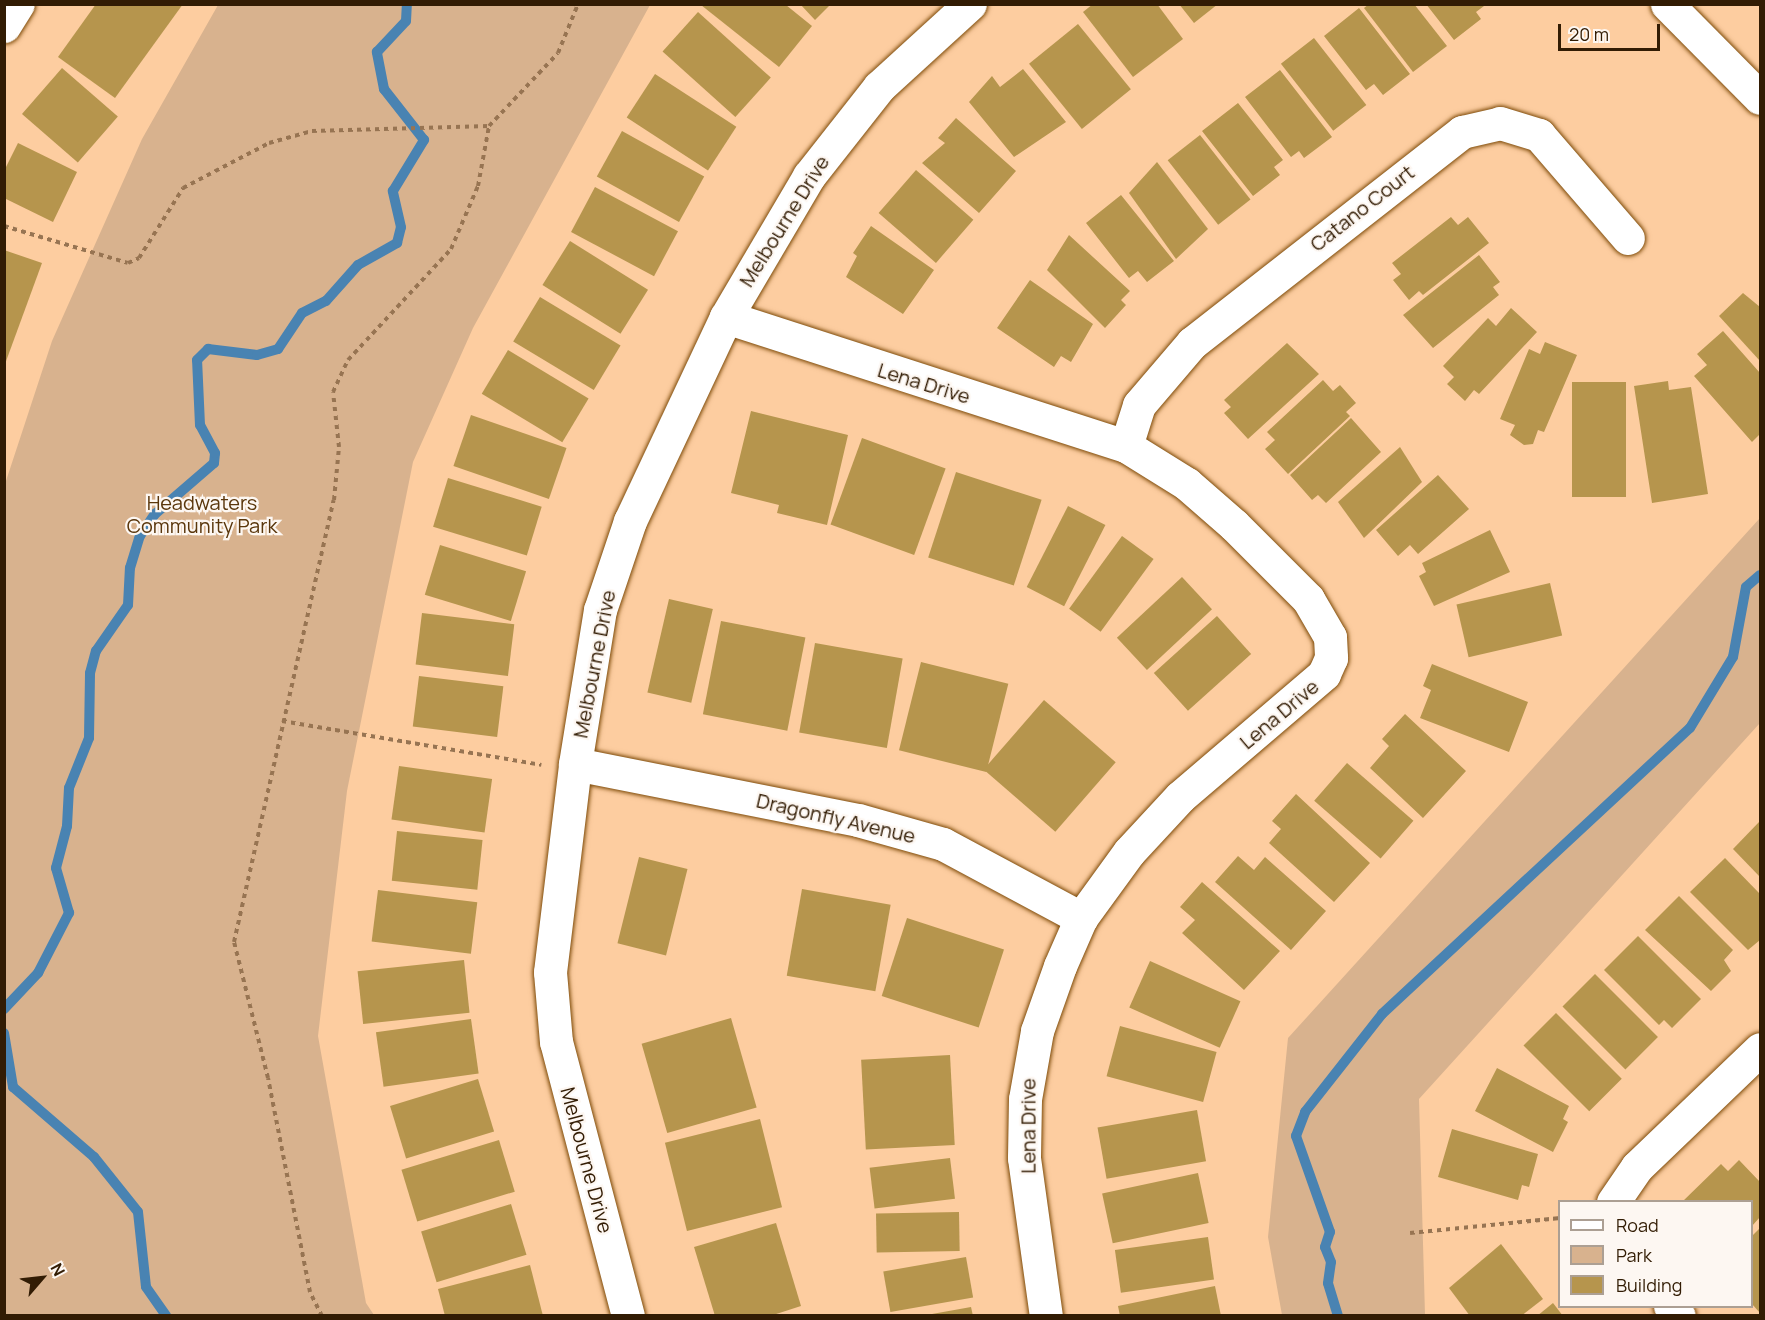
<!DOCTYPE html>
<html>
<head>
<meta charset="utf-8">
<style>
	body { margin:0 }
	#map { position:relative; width:1765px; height:1320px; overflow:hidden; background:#fdcda0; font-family:Manrope,sans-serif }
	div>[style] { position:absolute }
	.green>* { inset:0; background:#d8b28e }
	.stream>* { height:10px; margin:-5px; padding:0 5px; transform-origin:5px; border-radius:5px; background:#4983b2 }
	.building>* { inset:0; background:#b6954d; transform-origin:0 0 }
	.path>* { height:4px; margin-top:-2px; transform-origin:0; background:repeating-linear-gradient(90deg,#977452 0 4.5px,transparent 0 9px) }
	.roads { filter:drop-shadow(0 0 2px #7e4b09) drop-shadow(0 0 2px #7e4b09) }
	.minor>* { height:33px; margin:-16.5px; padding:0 16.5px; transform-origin:16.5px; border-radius:16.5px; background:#fff }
	.secondary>* { height:33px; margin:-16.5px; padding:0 16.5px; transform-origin:16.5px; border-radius:16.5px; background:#fff }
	span { translate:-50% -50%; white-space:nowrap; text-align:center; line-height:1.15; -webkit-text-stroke:4.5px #fdf7f2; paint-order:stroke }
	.street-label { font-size:20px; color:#321c04 }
	.park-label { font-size:20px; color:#5a360b }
	.frame { position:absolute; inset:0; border:6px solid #321c04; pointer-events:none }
	.legend { position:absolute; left:1558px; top:1200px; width:195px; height:108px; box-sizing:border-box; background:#fdf7f2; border:2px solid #ac9f93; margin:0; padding:8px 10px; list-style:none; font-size:18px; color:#321c04 }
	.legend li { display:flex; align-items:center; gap:12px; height:30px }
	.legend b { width:30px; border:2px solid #ac9f93 }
	.north { position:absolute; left:12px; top:1248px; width:60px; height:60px; -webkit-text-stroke:4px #fdf7f2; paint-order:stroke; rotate:62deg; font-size:16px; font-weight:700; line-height:24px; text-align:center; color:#321c04 }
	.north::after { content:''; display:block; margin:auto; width:21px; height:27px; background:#321c04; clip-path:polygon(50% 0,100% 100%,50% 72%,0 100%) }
	.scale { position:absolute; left:1558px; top:24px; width:102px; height:27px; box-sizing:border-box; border:3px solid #321c04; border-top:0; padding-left:8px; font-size:18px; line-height:21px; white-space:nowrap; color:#321c04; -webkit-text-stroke:4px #fdf7f2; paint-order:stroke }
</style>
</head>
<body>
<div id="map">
	<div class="green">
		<div style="clip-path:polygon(218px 5px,650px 5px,473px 328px,413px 462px,347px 791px,318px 1036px,366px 1303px,374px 1315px,5px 1315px,5px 484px,52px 341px,142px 139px)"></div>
		<div style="clip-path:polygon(1760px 518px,1760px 723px,1419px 1099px,1425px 1315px,1282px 1315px,1268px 1237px,1288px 1038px)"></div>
	</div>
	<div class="stream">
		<div style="left:4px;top:1009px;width:50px;rotate:-46.6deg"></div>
		<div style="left:38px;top:973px;width:68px;rotate:-62.7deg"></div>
		<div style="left:69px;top:913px;width:47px;rotate:-106.1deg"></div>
		<div style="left:56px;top:868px;width:43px;rotate:-75.3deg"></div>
		<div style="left:67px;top:826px;width:38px;rotate:-87deg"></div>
		<div style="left:69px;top:788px;width:54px;rotate:-68.2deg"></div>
		<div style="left:89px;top:738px;width:65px;rotate:-89.1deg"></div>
		<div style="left:90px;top:673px;width:23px;rotate:-75deg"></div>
		<div style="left:96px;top:651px;width:56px;rotate:-55.2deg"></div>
		<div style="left:128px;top:605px;width:37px;rotate:-87deg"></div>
		<div style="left:130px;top:568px;width:34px;rotate:-73deg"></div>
		<div style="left:140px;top:536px;width:27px;rotate:-56deg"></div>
		<div style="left:155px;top:514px;width:78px;rotate:-40.8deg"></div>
		<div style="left:214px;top:463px;width:10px;rotate:-84deg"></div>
		<div style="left:215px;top:453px;width:32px;rotate:-118deg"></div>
		<div style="left:200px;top:425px;width:65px;rotate:-92.6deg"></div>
		<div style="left:197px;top:360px;width:16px;rotate:-45deg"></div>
		<div style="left:208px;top:349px;width:49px;rotate:7deg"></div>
		<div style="left:257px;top:355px;width:22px;rotate:-16deg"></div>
		<div style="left:278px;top:349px;width:43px;rotate:-56.3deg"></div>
		<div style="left:302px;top:313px;width:27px;rotate:-27deg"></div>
		<div style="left:326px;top:301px;width:48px;rotate:-48.4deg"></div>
		<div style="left:358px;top:265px;width:45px;rotate:-29.4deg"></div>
		<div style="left:397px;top:243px;width:16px;rotate:-76deg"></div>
		<div style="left:401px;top:227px;width:37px;rotate:-103deg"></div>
		<div style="left:393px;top:191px;width:60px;rotate:-58.7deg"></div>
		<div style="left:424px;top:140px;width:65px;rotate:-128.1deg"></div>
		<div style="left:384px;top:89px;width:38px;rotate:-101deg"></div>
		<div style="left:377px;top:52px;width:42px;rotate:-46.9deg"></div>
		<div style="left:406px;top:21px;width:17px;rotate:-87deg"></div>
		<div style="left:4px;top:1033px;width:55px;rotate:80.5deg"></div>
		<div style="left:13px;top:1087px;width:107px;rotate:40.8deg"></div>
		<div style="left:94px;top:1157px;width:70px;rotate:51.3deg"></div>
		<div style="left:138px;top:1212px;width:75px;rotate:83.9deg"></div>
		<div style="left:146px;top:1287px;width:35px;rotate:55deg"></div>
		<div style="left:1338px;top:1316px;width:34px;rotate:-107deg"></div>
		<div style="left:1328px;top:1283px;width:21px;rotate:-82deg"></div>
		<div style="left:1331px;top:1262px;width:16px;rotate:-112deg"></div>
		<div style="left:1325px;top:1247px;width:16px;rotate:-72deg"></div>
		<div style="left:1330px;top:1232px;width:102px;rotate:-109.5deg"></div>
		<div style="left:1296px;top:1136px;width:26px;rotate:-69deg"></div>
		<div style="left:1305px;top:1112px;width:125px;rotate:-51.8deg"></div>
		<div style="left:1382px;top:1014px;width:420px;rotate:-42.9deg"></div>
		<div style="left:1690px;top:728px;width:83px;rotate:-58.8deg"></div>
		<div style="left:1733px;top:657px;width:71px;rotate:-79.5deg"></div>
		<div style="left:1746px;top:587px;width:18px;rotate:-41deg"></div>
	</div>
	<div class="building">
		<div style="clip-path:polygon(96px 4px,183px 4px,115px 98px,58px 57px)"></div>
		<div style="clip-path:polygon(800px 4px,831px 4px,815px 20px)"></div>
		<div style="clip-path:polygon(1093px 4px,1157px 4px,1183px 39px,1133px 77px,1083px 12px)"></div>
		<div style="clip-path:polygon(1179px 4px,1218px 4px,1194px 23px)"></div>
		<div style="clip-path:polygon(1369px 4px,1414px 4px,1447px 46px,1413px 72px,1364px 8px)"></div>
		<div style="clip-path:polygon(1426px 4px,1483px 4px,1484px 6px,1476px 12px,1481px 19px,1454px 40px)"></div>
		<div style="clip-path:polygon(701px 5px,786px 5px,812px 26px,779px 67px)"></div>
		<div style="clip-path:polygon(1359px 8px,1410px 74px,1383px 95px,1374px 84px,1366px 90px,1324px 36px)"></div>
		<div style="left:698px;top:12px;width:98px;height:53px;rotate:42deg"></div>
		<div style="left:1078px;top:24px;width:84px;height:63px;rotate:51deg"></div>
		<div style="left:1314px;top:38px;width:85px;height:42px;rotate:52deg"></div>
		<div style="left:62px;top:68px;width:74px;height:61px;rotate:41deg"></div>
		<div style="clip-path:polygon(1023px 69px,1066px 122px,1014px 157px,969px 102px,992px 76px,1000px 87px)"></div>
		<div style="clip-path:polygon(1280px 70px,1332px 137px,1304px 158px,1299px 151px,1291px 157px,1245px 97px)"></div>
		<div style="left:655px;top:74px;width:97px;height:52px;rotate:33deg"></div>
		<div style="clip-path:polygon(1238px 103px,1283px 160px,1274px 167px,1280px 175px,1253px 196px,1202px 131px)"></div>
		<div style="clip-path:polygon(956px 118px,1016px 171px,979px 213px,922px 163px,945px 143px,938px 138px)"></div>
		<div style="left:622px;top:131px;width:94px;height:52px;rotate:29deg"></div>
		<div style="left:1200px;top:135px;width:82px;height:41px;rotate:52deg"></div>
		<div style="clip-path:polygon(18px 143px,77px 172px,53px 222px,4px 198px,4px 171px)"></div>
		<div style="clip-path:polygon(1157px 162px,1208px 229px,1176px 259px,1129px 193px)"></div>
		<div style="left:916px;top:170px;width:76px;height:57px;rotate:41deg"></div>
		<div style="left:595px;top:187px;width:94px;height:51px;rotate:28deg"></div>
		<div style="clip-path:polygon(1121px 195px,1174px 261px,1147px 282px,1138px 271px,1129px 278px,1086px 223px)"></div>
		<div style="clip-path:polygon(1451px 217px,1458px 225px,1468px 217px,1489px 243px,1423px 295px,1419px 291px,1409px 300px,1393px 280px,1401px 274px,1392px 263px)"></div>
		<div style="clip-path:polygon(871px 226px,934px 270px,903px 314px,846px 277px,857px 256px,853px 253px)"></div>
		<div style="clip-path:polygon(1069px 235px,1130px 291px,1121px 300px,1126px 305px,1105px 328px,1047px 270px)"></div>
		<div style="left:570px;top:241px;width:92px;height:52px;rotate:32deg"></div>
		<div style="clip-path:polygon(4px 250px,42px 263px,5px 364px,4px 364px)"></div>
		<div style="clip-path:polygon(1479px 255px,1500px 282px,1493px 287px,1499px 295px,1433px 348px,1403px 315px)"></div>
		<div style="clip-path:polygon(1030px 280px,1093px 324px,1071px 362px,1061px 356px,1054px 367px,997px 328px)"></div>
		<div style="clip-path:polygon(1743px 293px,1760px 307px,1760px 361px,1719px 316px)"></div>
		<div style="left:540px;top:297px;width:94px;height:52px;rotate:31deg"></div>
		<div style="clip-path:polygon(1511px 308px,1537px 332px,1479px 394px,1474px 390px,1465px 401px,1447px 384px,1454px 377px,1443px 366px,1488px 318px,1496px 326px)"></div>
		<div style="clip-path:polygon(1723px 331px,1760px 373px,1760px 434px,1752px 442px,1694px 376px,1707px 365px,1697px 354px)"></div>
		<div style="clip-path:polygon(1545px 342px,1577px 355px,1544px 432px,1538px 430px,1533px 444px,1524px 445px,1510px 435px,1515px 425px,1500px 419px,1529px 349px,1540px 354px)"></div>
		<div style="clip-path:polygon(1287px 343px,1319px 374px,1248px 439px,1224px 413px,1231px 407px,1224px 400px)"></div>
		<div style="left:508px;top:350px;width:94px;height:51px;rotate:31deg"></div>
		<div style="clip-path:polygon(1323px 380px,1333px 391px,1340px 385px,1356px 403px,1346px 412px,1350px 416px,1288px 474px,1265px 449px,1275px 440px,1267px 432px)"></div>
		<div style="clip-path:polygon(1668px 381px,1669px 390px,1691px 387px,1708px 494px,1652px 503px,1634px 386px)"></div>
		<div style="left:1572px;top:382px;width:54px;height:115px"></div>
		<div style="clip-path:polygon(751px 411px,848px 435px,827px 525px,777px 513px,779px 505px,731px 493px)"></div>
		<div style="left:471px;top:415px;width:101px;height:54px;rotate:19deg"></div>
		<div style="clip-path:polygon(1351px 418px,1381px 452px,1326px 503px,1318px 495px,1312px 500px,1290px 475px)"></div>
		<div style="left:862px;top:438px;width:89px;height:92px;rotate:20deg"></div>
		<div style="clip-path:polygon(1400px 447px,1422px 482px,1364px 538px,1338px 502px)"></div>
		<div style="left:956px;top:472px;width:90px;height:90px;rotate:18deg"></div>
		<div style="clip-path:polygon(1438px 475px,1469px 509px,1418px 554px,1410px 545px,1398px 556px,1376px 530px)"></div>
		<div style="left:448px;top:478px;width:98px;height:51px;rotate:17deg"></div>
		<div style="left:1068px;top:506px;width:42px;height:91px;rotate:27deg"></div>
		<div style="clip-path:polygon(1490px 530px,1510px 572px,1434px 606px,1419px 576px,1426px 572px,1422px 563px)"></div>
		<div style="left:1122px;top:536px;width:39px;height:90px;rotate:36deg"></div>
		<div style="left:440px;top:545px;width:90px;height:52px;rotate:17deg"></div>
		<div style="left:1182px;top:577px;width:44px;height:89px;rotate:47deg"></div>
		<div style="left:1550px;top:583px;width:54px;height:96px;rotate:77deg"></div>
		<div style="left:669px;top:599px;width:45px;height:96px;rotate:13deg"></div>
		<div style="left:422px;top:613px;width:93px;height:52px;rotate:7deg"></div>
		<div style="left:1217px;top:616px;width:51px;height:85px;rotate:48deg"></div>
		<div style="left:721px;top:621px;width:86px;height:95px;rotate:11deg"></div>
		<div style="left:815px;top:643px;width:89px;height:91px;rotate:10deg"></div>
		<div style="left:921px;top:662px;width:90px;height:91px;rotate:14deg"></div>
		<div style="clip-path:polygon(1432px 664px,1528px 702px,1509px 752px,1420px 718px,1431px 690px,1423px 686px)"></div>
		<div style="left:419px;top:676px;width:85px;height:51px;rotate:7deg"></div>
		<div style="left:1044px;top:700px;width:95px;height:92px;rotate:41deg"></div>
		<div style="clip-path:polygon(1405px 714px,1466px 771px,1423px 818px,1370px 768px,1389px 746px,1382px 739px)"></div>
		<div style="left:1347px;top:763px;width:88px;height:50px;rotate:41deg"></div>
		<div style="left:399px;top:766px;width:94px;height:54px;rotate:8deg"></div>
		<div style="clip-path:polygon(1296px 794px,1370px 863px,1334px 902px,1269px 843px,1281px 829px,1272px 821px)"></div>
		<div style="clip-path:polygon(1760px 821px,1760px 877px,1733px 849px)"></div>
		<div style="left:397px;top:831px;width:86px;height:50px;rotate:6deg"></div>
		<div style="clip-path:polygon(1238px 856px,1254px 870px,1265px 857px,1326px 911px,1291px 950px,1215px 882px)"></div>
		<div style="left:639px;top:857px;width:50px;height:89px;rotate:14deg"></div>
		<div style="clip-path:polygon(1725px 858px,1760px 894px,1760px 940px,1748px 950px,1690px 892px)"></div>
		<div style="clip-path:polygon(1202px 882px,1280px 951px,1244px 990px,1182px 933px,1195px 920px,1180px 907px)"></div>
		<div style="left:802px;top:889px;width:90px;height:88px;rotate:10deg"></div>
		<div style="left:378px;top:890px;width:100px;height:52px;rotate:7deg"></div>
		<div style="clip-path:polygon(1679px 896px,1733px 950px,1724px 960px,1731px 971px,1711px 991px,1645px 930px)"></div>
		<div style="left:907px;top:918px;width:102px;height:82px;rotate:18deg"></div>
		<div style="clip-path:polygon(1638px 936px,1701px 999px,1672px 1028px,1664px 1020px,1659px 1025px,1604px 970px)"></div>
		<div style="left:464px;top:960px;width:53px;height:107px;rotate:84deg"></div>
		<div style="left:1150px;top:961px;width:99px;height:51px;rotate:24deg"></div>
		<div style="left:1595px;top:974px;width:89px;height:46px;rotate:45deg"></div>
		<div style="left:1556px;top:1013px;width:93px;height:46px;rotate:45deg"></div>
		<div style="left:731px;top:1018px;width:93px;height:93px;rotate:74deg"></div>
		<div style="left:471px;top:1019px;width:55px;height:96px;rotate:82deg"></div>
		<div style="left:1120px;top:1026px;width:100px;height:52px;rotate:15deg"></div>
		<div style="left:950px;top:1055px;width:90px;height:89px;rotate:87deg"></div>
		<div style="clip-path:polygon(1497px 1068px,1569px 1106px,1563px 1119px,1568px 1122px,1553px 1152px,1475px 1111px)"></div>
		<div style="left:478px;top:1079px;width:55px;height:92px;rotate:73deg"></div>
		<div style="left:1197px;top:1110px;width:52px;height:101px;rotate:80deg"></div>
		<div style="left:760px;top:1119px;width:91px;height:98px;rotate:76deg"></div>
		<div style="clip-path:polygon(1452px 1129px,1538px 1154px,1529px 1187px,1522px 1185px,1518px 1200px,1438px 1177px)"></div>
		<div style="left:499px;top:1140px;width:54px;height:102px;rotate:73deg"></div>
		<div style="left:950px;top:1158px;width:41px;height:81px;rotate:83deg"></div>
		<div style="clip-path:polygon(1739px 1160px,1760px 1182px,1760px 1217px,1752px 1226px,1752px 1202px,1682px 1202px,1721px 1164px,1728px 1171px)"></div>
		<div style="left:1198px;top:1173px;width:51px;height:98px;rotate:78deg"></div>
		<div style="left:511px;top:1204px;width:53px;height:94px;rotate:73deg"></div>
		<div style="left:959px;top:1212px;width:39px;height:83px;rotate:89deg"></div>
		<div style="clip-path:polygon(776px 1223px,801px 1306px,770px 1316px,715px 1316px,694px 1247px)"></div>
		<div style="clip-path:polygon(1760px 1228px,1760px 1313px,1752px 1304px,1752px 1236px)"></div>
		<div style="left:1208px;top:1237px;width:43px;height:94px;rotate:82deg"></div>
		<div style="clip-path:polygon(1501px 1244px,1543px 1299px,1521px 1316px,1470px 1316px,1449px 1288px)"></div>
		<div style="left:966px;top:1257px;width:41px;height:84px;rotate:80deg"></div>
		<div style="clip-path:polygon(530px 1265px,543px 1316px,445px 1316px,438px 1289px)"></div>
		<div style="clip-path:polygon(1215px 1286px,1221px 1316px,1120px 1316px,1118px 1306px)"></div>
		<div style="clip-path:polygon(1553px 1303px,1563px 1316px,1537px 1316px)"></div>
		<div style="clip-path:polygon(971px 1307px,973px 1316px,932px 1316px,932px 1314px)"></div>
	</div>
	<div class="path">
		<div style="left:4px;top:226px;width:129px;rotate:16.6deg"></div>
		<div style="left:128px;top:263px;width:12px;rotate:-24deg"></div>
		<div style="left:139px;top:258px;width:83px;rotate:-57.8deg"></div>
		<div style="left:183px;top:188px;width:97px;rotate:-27.6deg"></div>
		<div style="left:269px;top:143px;width:45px;rotate:-15.6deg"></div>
		<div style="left:312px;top:131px;width:177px;rotate:-1.6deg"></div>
		<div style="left:282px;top:721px;width:263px;rotate:9.6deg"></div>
		<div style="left:1410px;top:1233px;width:151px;rotate:-5.7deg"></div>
		<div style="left:322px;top:1316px;width:27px;rotate:-117deg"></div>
		<div style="left:310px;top:1292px;width:218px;rotate:-101.1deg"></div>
		<div style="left:268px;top:1078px;width:140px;rotate:-104deg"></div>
		<div style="left:234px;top:942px;width:453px;rotate:-77.3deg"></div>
		<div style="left:334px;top:500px;width:53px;rotate:-84.6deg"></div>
		<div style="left:339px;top:447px;width:55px;rotate:-96.2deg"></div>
		<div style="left:333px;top:392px;width:35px;rotate:-65deg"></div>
		<div style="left:348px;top:360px;width:151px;rotate:-47.1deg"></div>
		<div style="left:451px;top:249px;width:69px;rotate:-66.8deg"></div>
		<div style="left:478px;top:186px;width:61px;rotate:-79.6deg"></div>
		<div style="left:489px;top:126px;width:100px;rotate:-46.6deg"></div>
		<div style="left:558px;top:53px;width:53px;rotate:-67.8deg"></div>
	</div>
	<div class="roads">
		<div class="minor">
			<div style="left:4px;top:26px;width:26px;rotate:-58deg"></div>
			<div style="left:726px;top:317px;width:420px;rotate:17.9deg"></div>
			<div style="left:1126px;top:446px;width:72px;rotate:31.9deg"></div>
			<div style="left:1187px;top:484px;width:62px;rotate:41.1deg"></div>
			<div style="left:1234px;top:525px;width:105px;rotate:45deg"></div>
			<div style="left:1308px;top:599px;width:44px;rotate:59.9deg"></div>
			<div style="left:1330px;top:637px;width:21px;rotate:87deg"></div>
			<div style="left:1331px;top:658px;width:17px;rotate:114deg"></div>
			<div style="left:1324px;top:674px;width:189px;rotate:139.5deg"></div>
			<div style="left:1180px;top:797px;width:75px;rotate:132.8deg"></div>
			<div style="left:1129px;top:852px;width:82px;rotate:126deg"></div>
			<div style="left:1081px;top:918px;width:52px;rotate:113.6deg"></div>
			<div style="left:1060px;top:966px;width:69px;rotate:109.5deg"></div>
			<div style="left:1037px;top:1031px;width:69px;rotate:100deg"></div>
			<div style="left:1025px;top:1099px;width:59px;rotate:91deg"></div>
			<div style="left:1024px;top:1158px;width:160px;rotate:82.1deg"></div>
			<div style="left:1126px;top:446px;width:43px;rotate:-72.4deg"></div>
			<div style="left:1139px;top:405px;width:82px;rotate:-49.5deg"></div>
			<div style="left:1192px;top:343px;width:343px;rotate:-38deg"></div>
			<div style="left:1462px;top:132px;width:39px;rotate:-13deg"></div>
			<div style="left:1500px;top:123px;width:41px;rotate:17.1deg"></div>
			<div style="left:1539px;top:135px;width:136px;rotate:49.2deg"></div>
			<div style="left:575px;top:764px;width:288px;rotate:11.2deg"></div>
			<div style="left:858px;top:820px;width:88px;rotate:15.8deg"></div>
			<div style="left:943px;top:844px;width:157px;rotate:28.2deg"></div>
			<div style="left:1613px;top:1202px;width:42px;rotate:-55.6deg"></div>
			<div style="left:1637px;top:1167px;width:170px;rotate:-43.8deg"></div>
			<div style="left:1670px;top:1306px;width:13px;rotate:48deg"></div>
			<div style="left:628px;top:1316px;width:283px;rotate:-104.7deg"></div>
			<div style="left:556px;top:1042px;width:70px;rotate:-94.9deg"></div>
			<div style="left:550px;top:972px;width:209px;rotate:-83.1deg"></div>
			<div style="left:575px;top:764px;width:156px;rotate:-80.8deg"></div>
			<div style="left:600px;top:610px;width:94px;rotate:-71.4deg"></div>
			<div style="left:630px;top:521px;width:225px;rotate:-64.8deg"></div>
			<div style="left:726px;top:317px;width:164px;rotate:-59.5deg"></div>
			<div style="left:809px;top:176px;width:113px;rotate:-51.8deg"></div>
			<div style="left:879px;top:87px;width:123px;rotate:-42.4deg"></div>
		</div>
		<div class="secondary">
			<div style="left:1667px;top:4px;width:132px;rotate:45.3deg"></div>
		</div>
	</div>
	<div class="street-label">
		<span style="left:1362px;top:208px;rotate:-38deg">Catano Court</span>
		<span style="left:784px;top:221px;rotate:-58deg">Melbourne Drive</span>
		<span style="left:924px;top:383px;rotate:17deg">Lena Drive</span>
		<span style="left:594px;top:664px;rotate:-79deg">Melbourne Drive</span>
		<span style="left:1279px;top:714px;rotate:-40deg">Lena Drive</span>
		<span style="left:836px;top:818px;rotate:13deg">Dragonfly Avenue</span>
		<span style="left:1028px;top:1126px;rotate:-90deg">Lena Drive</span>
		<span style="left:587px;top:1160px;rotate:75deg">Melbourne Drive</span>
	</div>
	<div class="park-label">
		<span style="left:202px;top:514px">Headwaters<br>Community Park</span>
	</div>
	<div class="frame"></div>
	<ul class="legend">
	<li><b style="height:8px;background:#fff"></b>Road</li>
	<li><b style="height:16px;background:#d8b28e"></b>Park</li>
	<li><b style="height:16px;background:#b6954d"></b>Building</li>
	</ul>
	<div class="north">N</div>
	<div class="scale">20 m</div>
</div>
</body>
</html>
